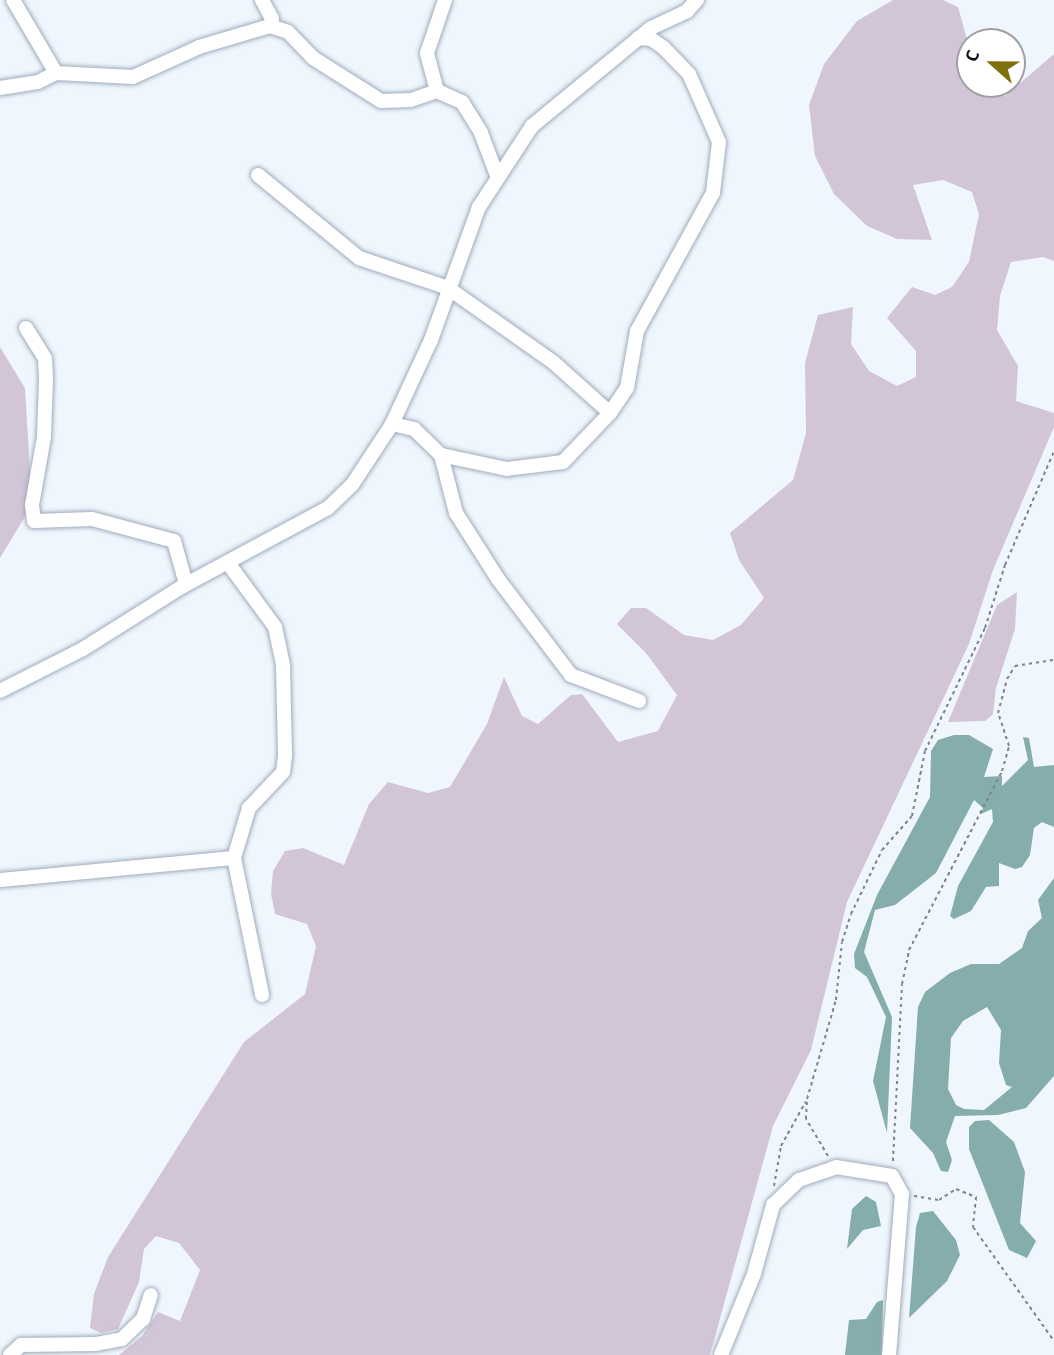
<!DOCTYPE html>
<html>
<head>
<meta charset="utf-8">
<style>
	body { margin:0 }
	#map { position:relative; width:1054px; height:1355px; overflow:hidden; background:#f0f6fd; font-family:"Alegreya Sans",sans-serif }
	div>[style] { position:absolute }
	.green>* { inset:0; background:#d2c5d7 }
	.water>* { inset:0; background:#84adab }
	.path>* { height:2px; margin-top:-1px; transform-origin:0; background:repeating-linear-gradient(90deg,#7f848a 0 3.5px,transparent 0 7px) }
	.roads { filter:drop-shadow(0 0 2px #9facbd) drop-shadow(0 0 2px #9facbd) }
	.minor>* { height:14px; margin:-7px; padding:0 7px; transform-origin:7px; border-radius:7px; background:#fff }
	span { translate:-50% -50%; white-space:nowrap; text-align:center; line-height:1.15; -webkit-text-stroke:6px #fff; paint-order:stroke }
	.north { position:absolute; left:956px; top:28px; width:70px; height:70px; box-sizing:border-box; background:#fff; border:2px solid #9ea0a2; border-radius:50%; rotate:291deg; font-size:19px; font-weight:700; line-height:28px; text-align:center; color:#0d1217 }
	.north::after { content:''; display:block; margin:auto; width:24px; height:32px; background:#806f0d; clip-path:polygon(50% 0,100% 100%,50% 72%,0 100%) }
</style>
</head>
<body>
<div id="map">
	<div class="green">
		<div style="clip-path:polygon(893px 0,943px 0,958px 7px,970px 50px,970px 84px,989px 84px,1005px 96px,1054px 54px,1054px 261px,1043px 257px,1011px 262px,1000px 296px,997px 330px,1018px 366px,1016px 401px,1054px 413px,1054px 427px,993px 570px,969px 644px,847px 902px,811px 1050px,773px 1126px,710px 1355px,119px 1355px,142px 1336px,158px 1312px,180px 1321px,200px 1270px,179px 1243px,156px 1236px,144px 1249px,139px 1282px,118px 1329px,101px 1333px,90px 1328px,94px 1294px,108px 1257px,244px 1042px,305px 994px,316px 946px,307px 924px,275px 914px,271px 894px,273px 871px,285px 851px,303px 848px,344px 865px,369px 804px,388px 782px,428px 793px,450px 787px,487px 724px,504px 677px,522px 716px,538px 724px,571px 695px,582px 694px,618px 742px,658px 731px,677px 695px,646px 653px,617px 624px,631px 608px,646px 608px,684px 635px,713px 640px,741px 625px,764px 598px,739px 560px,730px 533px,793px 480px,806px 433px,805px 363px,818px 315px,853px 307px,851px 344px,869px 371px,897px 386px,916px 377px,916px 351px,887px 318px,912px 287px,935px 295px,952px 287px,969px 262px,979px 214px,972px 192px,943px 180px,913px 185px,932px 240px,897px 239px,867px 226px,834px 194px,815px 156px,809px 105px,824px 64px,857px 21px)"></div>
		<div style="clip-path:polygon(0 347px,25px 388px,32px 505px,0 558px)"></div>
		<div style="clip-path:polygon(1017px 592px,1015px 629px,996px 688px,993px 714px,985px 721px,948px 722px,997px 605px)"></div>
	</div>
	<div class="water">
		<div style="clip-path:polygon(954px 735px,969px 735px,993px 749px,984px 777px,1002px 776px,1002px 786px,1028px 760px,1023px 737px,1029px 738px,1034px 767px,1054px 765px,1054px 827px,1042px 822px,1034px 828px,1030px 855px,1022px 867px,1015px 869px,999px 863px,999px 886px,986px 887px,971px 911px,954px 919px,950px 916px,958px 886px,993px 822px,992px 809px,981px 814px,983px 808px,974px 800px,936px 873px,895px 905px,875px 910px,864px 952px,892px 1017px,887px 1133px,873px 1081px,886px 1017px,867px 977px,855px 968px,854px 954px,877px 895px,930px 797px,931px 751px,938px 740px)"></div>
		<div style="clip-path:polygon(evenodd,1054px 878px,1054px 1076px,1026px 1108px,998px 1115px,955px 1116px,946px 1142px,952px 1160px,948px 1172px,941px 1171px,933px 1153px,910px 1128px,918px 1007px,925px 992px,950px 973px,971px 964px,999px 964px,1022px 948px,1028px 931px,1042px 918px,1038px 900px,1054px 878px,987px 1007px,1001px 1030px,999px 1063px,1006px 1085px,1012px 1087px,984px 1110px,964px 1109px,956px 1105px,948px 1089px,951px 1038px,963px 1021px,987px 1007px)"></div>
		<div style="clip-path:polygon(989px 1120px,1014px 1142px,1025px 1172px,1020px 1223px,1036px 1241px,1027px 1258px,1009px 1250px,969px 1149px,969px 1127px,975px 1121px)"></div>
		<div style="clip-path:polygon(866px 1196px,876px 1202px,881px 1226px,863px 1230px,847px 1249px,852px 1209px)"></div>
		<div style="clip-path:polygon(933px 1211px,956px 1240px,960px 1255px,947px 1281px,909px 1318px,916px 1227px,920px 1213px)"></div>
		<div style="clip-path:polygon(883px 1300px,882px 1355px,845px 1355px,849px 1320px,866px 1319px,877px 1302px)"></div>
	</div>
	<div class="path">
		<div style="left:828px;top:1156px;width:43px;rotate:-120.7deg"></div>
		<div style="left:806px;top:1119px;width:20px;rotate:-87deg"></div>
		<div style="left:807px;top:1099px;width:103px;rotate:-73.7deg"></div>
		<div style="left:836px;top:1000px;width:58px;rotate:-84.1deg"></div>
		<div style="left:842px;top:942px;width:29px;rotate:-72deg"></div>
		<div style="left:851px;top:914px;width:71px;rotate:-64.2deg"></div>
		<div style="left:882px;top:850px;width:45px;rotate:-48.6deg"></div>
		<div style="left:912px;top:816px;width:66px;rotate:-78.7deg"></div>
		<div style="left:925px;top:751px;width:137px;rotate:-64deg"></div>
		<div style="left:985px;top:628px;width:66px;rotate:-72.4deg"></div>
		<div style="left:1005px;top:565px;width:124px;rotate:-66.7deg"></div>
		<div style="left:893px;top:1161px;width:177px;rotate:-87.1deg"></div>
		<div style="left:902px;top:984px;width:35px;rotate:-78deg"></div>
		<div style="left:909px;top:950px;width:202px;rotate:-62.5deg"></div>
		<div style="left:1002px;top:771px;width:26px;rotate:-74deg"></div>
		<div style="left:1009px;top:746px;width:35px;rotate:-108deg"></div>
		<div style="left:998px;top:713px;width:35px;rotate:-75deg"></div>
		<div style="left:1007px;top:679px;width:15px;rotate:-58deg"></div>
		<div style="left:1015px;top:666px;width:39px;rotate:-9deg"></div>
		<div style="left:774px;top:1186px;width:41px;rotate:-80.1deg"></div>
		<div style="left:781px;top:1146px;width:51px;rotate:-60.9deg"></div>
		<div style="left:914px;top:1196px;width:25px;rotate:9deg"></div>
		<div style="left:939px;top:1200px;width:20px;rotate:-33deg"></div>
		<div style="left:956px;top:1189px;width:22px;rotate:22deg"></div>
		<div style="left:976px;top:1197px;width:30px;rotate:96deg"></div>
		<div style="left:973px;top:1227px;width:140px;rotate:54.6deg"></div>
	</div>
	<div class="roads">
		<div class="minor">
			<div style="left:13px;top:0;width:85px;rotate:59.5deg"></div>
			<div style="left:262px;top:0;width:21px;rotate:62deg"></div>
			<div style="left:272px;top:19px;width:7px;rotate:106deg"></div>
			<div style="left:0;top:88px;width:38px;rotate:-9deg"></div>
			<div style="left:38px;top:82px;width:20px;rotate:-27deg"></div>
			<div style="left:56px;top:73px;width:77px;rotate:3deg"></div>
			<div style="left:133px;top:77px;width:72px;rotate:-24.4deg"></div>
			<div style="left:199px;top:47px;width:74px;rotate:-16.5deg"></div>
			<div style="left:270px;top:26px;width:19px;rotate:18deg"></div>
			<div style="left:288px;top:32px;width:36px;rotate:46deg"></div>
			<div style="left:313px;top:58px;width:80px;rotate:32.3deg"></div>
			<div style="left:381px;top:101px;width:30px;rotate:-2deg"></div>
			<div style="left:411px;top:100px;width:28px;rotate:-19deg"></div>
			<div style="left:437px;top:91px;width:27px;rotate:24deg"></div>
			<div style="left:462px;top:102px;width:36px;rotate:58deg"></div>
			<div style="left:481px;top:133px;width:48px;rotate:69.3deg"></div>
			<div style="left:437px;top:91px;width:39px;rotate:-105deg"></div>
			<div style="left:427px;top:53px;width:56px;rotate:-71.2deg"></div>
			<div style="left:258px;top:175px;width:131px;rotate:39.4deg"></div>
			<div style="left:359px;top:258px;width:94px;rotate:18.6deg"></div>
			<div style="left:448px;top:288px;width:128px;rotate:35.2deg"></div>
			<div style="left:553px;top:362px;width:76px;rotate:41.8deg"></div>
			<div style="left:610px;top:413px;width:68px;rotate:133.8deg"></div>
			<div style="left:563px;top:462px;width:56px;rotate:172.9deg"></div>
			<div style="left:507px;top:469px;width:67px;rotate:-168deg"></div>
			<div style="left:26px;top:328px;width:36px;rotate:58deg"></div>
			<div style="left:45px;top:359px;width:20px;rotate:87deg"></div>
			<div style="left:46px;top:379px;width:58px;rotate:92deg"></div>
			<div style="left:44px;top:437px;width:69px;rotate:100deg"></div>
			<div style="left:32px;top:505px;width:16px;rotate:83deg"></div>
			<div style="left:34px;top:521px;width:58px;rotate:-2deg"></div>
			<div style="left:92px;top:519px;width:85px;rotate:15deg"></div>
			<div style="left:174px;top:541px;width:45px;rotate:74.4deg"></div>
			<div style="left:610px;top:413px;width:30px;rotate:-56deg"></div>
			<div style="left:627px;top:388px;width:58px;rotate:-80deg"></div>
			<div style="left:637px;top:331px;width:158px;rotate:-61.2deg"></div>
			<div style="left:713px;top:193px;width:51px;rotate:-83.3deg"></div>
			<div style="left:719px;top:142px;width:74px;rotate:-113.8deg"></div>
			<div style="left:689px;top:74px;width:36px;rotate:-134deg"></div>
			<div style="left:664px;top:48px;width:16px;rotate:-145deg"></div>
			<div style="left:651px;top:39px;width:13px;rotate:-176deg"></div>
			<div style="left:392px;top:424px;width:23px;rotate:13deg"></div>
			<div style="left:414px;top:429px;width:37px;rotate:44deg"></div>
			<div style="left:441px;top:455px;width:60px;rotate:75.5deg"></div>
			<div style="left:456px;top:513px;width:78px;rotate:57.5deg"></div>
			<div style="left:498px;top:579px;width:121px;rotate:52.8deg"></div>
			<div style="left:571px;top:675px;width:73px;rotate:20.9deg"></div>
			<div style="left:228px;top:563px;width:79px;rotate:53.7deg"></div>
			<div style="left:275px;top:627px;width:40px;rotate:78deg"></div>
			<div style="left:283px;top:666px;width:90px;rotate:88.7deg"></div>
			<div style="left:285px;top:756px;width:16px;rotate:97deg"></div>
			<div style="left:283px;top:772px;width:50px;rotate:133.4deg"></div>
			<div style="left:249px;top:808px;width:52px;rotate:106.7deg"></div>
			<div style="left:0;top:691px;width:93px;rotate:-26.8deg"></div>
			<div style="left:83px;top:649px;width:118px;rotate:-32.2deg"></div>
			<div style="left:183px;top:586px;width:165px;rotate:-28.3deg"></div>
			<div style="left:328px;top:508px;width:33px;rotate:-44deg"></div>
			<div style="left:352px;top:485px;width:73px;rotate:-56.7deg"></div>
			<div style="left:392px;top:424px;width:93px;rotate:-65.1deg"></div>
			<div style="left:431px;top:340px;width:141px;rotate:-70.2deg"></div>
			<div style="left:479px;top:207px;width:97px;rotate:-56.8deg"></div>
			<div style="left:532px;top:126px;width:154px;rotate:-39.5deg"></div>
			<div style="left:651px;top:28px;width:40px;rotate:-25deg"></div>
			<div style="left:687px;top:11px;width:15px;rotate:-48deg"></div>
			<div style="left:0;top:880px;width:235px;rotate:-5.4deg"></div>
			<div style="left:234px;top:858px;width:140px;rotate:78.4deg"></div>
			<div style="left:10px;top:1355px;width:15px;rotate:-42deg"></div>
			<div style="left:21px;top:1345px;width:75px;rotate:-0.8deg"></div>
			<div style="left:96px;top:1344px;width:26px;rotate:-11deg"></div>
			<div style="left:122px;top:1339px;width:29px;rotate:-44deg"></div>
			<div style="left:143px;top:1319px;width:25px;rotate:-72deg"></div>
			<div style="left:721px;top:1355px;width:87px;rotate:-67.8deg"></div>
			<div style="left:754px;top:1274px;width:72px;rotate:-74.6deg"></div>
			<div style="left:773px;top:1205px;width:36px;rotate:-44deg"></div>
			<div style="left:799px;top:1180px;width:39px;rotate:-19deg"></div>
			<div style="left:836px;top:1167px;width:57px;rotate:9.1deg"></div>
			<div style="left:892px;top:1176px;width:21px;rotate:61deg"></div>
			<div style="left:902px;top:1194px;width:162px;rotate:94.6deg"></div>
		</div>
	</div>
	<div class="north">С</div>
</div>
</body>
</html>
